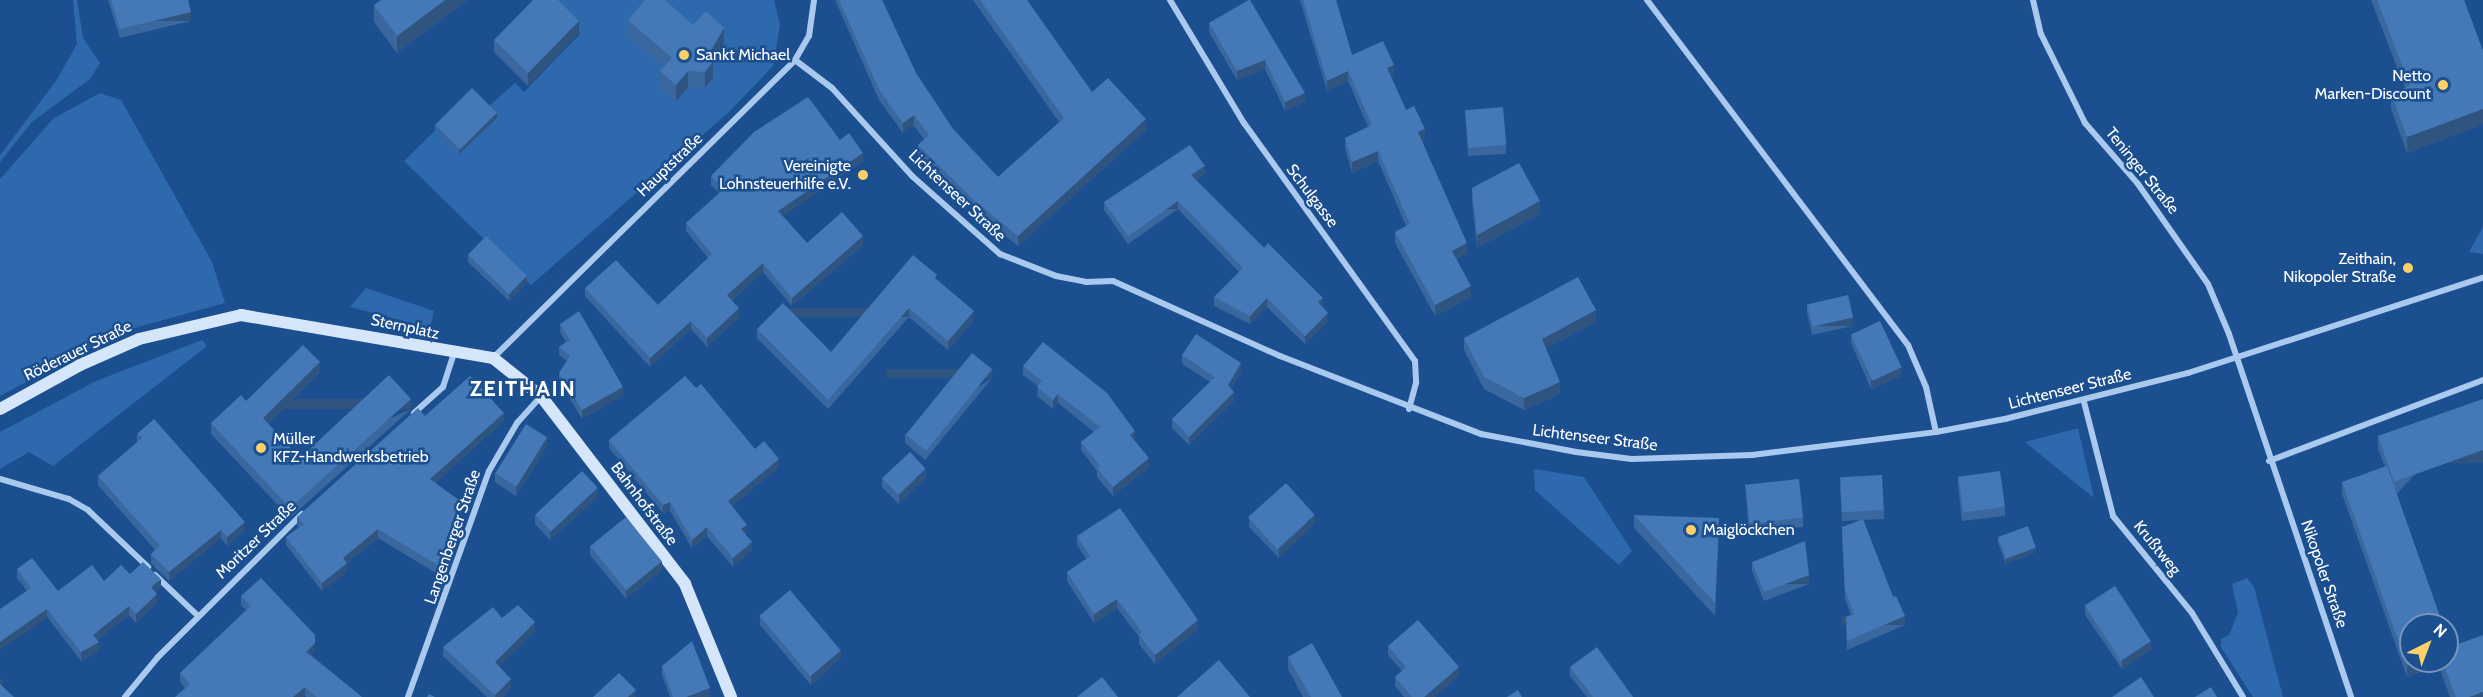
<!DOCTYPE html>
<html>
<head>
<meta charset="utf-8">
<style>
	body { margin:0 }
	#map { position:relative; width:2483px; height:697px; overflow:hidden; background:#1b4f8f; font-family:Cabin,sans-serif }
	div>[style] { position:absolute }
	.green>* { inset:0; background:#2e69ad }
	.street>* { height:6px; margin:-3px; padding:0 3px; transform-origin:3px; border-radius:3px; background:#a9c9ee }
	.secondary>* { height:12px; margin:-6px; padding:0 6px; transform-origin:6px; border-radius:6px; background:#d6e6fa }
	.wall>* { inset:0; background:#3a679d }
	.shaded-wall>* { inset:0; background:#305480; transform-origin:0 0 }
	.building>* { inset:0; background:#4478b7; transform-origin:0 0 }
	.dots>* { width:16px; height:16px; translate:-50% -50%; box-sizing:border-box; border:3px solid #1b4f8f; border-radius:50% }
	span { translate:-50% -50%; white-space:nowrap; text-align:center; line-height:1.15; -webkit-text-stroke:5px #1b4f8f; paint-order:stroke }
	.poi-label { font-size:16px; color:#fff }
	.left { translate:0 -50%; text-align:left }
	.right { translate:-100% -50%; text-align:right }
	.street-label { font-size:16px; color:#fff }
	.district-label { font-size:22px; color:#fff; font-weight:700; letter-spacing:1.5px }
	.north { position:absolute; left:2399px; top:613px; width:60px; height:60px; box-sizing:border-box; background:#1b4f8f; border:2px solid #7695bc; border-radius:50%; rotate:42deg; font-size:16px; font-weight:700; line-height:24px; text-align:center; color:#fff }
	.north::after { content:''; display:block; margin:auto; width:21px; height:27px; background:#ffd166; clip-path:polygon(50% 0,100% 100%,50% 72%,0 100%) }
</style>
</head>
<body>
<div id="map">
	<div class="green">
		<div style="clip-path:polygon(73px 0,77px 0,83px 38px,100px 63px,90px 79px,32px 122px,0 162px,0 155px,56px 81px,77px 44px)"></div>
		<div style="clip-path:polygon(548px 0,774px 0,780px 25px,773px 66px,729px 112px,531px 285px,404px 161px,475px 91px,489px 106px,515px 83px,524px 92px,580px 34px)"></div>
		<div style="clip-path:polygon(100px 93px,121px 100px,212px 262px,225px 303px,120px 332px,0 396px,0 179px,54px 118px)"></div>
		<div style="clip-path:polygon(2483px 227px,2483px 254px,2469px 252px)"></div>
		<div style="clip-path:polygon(366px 288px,434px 311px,430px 328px,350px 307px)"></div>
		<div style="clip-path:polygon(202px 340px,207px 346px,53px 466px,29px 452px,0 469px,0 432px,96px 381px)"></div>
		<div style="clip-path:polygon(2078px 428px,2094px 498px,2025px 442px)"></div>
		<div style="clip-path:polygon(1534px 469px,1584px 477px,1632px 551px,1619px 565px,1535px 490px)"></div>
		<div style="clip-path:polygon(2247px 578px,2254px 587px,2283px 697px,2253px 697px,2221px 647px,2221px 639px,2229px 635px,2238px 613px,2232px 584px)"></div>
	</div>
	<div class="street">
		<div style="left:1170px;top:0;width:144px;rotate:59deg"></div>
		<div style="left:1244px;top:123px;width:293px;rotate:54.3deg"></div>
		<div style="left:1415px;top:361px;width:22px;rotate:87deg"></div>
		<div style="left:1416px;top:383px;width:27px;rotate:105deg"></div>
		<div style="left:1647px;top:0;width:433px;rotate:52.9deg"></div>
		<div style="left:1908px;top:345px;width:46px;rotate:66.8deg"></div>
		<div style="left:1926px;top:387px;width:46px;rotate:77.5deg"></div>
		<div style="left:2033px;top:0;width:35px;rotate:77deg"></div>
		<div style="left:2041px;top:34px;width:99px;rotate:63.7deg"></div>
		<div style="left:2085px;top:123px;width:81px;rotate:49deg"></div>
		<div style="left:2138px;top:184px;width:122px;rotate:55deg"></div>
		<div style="left:2208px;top:284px;width:54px;rotate:67.2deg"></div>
		<div style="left:2229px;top:334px;width:383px;rotate:71.4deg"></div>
		<div style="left:795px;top:60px;width:46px;rotate:37.1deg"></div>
		<div style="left:832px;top:88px;width:119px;rotate:47.7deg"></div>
		<div style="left:912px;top:176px;width:118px;rotate:41.6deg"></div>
		<div style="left:1000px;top:254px;width:60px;rotate:21.4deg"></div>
		<div style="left:1056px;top:276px;width:31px;rotate:11deg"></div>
		<div style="left:1086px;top:282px;width:27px;rotate:-2deg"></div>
		<div style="left:1113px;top:281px;width:183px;rotate:24.2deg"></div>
		<div style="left:1280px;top:356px;width:216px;rotate:21.2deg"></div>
		<div style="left:1481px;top:434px;width:97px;rotate:10.7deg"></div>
		<div style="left:1576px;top:452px;width:56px;rotate:7.1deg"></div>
		<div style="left:1632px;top:459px;width:120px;rotate:-1.9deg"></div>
		<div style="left:1752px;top:455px;width:185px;rotate:-7.1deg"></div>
		<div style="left:1936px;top:432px;width:70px;rotate:-10.7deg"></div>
		<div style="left:2005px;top:419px;width:189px;rotate:-14.1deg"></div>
		<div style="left:2188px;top:373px;width:310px;rotate:-17.9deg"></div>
		<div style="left:493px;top:358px;width:424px;rotate:-44.6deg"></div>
		<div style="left:795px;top:60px;width:28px;rotate:-60deg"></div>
		<div style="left:809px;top:36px;width:36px;rotate:-82deg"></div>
		<div style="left:2084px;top:402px;width:118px;rotate:75.7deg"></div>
		<div style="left:2113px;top:516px;width:125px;rotate:50.8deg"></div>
		<div style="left:2192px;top:613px;width:98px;rotate:58.7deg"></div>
		<div style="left:414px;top:413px;width:39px;rotate:-42deg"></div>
		<div style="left:443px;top:387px;width:35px;rotate:-72deg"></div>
		<div style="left:2269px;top:461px;width:229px;rotate:-20.7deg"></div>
		<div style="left:0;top:479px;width:72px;rotate:16.2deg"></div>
		<div style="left:69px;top:499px;width:22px;rotate:30deg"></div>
		<div style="left:88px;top:510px;width:83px;rotate:43.5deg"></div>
		<div style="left:155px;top:575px;width:59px;rotate:43.6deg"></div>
		<div style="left:125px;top:697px;width:52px;rotate:-50.5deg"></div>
		<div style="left:158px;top:657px;width:203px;rotate:-44.8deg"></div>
		<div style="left:408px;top:697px;width:240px;rotate:-70.3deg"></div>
		<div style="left:489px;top:471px;width:56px;rotate:-59.7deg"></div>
		<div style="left:517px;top:423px;width:36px;rotate:-48deg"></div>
	</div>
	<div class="secondary">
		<div style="left:0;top:409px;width:91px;rotate:-28.8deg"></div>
		<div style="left:80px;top:365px;width:64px;rotate:-23.8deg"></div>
		<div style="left:139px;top:339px;width:105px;rotate:-13.2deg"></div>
		<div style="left:241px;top:315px;width:256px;rotate:9.7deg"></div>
		<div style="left:493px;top:358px;width:61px;rotate:38.4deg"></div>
		<div style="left:541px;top:396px;width:237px;rotate:52.5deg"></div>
		<div style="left:685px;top:584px;width:122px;rotate:67.8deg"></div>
	</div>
	<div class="wall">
		<div style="clip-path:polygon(108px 0,188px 0,191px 21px,120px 38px)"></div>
		<div style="clip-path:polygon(468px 0,397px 53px,374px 22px,374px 5px)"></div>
		<div style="clip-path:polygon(835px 0,882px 0,916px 73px,953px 129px,998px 177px,1059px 122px,973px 0,1027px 0,1092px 92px,1146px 130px,1018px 246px,974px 211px,918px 155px,918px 145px,924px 139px,914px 126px,903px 133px,879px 100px)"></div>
		<div style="clip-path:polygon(1249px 0,1305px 102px,1285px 111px,1265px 69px,1237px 80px,1209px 32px,1209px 23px)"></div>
		<div style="clip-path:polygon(1300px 0,1336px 0,1352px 55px,1394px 75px,1391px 76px,1406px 110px,1425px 139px,1422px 141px,1467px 253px,1456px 259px,1471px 297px,1435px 316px,1395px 243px,1395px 232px,1406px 226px,1378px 161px,1352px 173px,1345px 148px,1345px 138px,1368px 127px,1348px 81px,1327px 91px)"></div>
		<div style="clip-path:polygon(2371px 0,2464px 0,2483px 51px,2483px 124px,2407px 153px,2391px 109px,2391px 93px,2405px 88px)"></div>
		<div style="clip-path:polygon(628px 20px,693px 25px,724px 44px,713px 62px,713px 78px,705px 88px,688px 87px,676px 101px,660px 87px,660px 71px,664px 67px,628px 36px)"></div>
		<div style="clip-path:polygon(579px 33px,528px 86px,494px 52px,494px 40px)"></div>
		<div style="clip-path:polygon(1465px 110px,1506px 145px,1506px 154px,1468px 156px)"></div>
		<div style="clip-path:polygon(497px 118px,459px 154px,435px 129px,435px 125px)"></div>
		<div style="clip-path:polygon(840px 140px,863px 161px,783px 216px,807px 243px,863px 245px,792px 306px,763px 272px,732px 300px,739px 317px,707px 347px,691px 329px,650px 367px,585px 296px,585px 288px,658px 305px,708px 258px,686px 231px,686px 223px,719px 193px,711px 185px,711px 176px)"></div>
		<div style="clip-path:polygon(1205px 174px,1196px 180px,1323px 306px,1322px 307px,1328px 321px,1305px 344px,1267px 307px,1250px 324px,1214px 306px,1214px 297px,1239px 272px,1178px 209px,1128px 244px,1104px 210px,1104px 202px)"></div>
		<div style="clip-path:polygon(1472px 188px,1540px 214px,1477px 248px,1472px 201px)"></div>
		<div style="clip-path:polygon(468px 255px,527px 283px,509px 301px,468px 262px)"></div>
		<div style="clip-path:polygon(937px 280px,974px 320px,948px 350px,909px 317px,828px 409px,757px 338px,757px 329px,831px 352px)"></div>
		<div style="clip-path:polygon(1807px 304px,1853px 326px,1812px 335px,1807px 312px)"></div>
		<div style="clip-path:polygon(1596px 322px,1546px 348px,1560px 394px,1524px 410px,1484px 389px,1464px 350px,1464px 338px)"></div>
		<div style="clip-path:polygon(560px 324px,623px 395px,582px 419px,559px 381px,559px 373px,567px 361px,559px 355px,559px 347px,566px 342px,560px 332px)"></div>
		<div style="clip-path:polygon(1851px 335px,1901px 376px,1871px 389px,1851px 343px)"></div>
		<div style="clip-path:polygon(1182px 355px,1241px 372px,1231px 388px,1234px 401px,1189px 445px,1172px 428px,1172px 419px,1210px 382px,1182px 364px)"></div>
		<div style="clip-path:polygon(1023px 366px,1135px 439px,1134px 440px,1149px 467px,1113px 496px,1097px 477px,1097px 471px,1081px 450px,1081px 442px,1094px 432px,1058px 403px,1053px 409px,1037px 396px,1038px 386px,1023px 375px)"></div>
		<div style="clip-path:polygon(320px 372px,268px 424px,300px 458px,411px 409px,290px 518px,211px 434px,211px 423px,246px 401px)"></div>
		<div style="clip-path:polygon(992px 378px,925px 460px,905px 443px,905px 434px)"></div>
		<div style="clip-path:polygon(2483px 399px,2397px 494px,2411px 661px,2447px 661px,2451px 647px,2483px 697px,2450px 697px,2439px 666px,2407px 677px,2342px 494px,2342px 482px,2385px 467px,2378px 449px,2378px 436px)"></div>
		<div style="clip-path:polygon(425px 416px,504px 421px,435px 483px,463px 511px,439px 575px,378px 538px,347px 563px,347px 572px,322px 591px,286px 545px,286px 537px,299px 527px,297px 526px,297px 517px)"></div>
		<div style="clip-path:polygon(137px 434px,245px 530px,227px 546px,221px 538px,169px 581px,151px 563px,151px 554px,155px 550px,98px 485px,98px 476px,137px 442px)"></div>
		<div style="clip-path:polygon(609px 440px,755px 449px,779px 467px,732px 506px,747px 533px,745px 534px,752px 550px,733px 567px,707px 536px,692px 548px,670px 511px,663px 513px,609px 448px)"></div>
		<div style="clip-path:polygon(547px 446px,516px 496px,495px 482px,495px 473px)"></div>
		<div style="clip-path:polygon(1958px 476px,2005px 507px,2005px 516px,1962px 521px,1958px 485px)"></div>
		<div style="clip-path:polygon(882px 478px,926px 478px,899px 504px,882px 487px)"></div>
		<div style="clip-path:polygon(1745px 484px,1803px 518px,1803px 527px,1749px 532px)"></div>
		<div style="clip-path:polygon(1840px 485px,1884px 510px,1884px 519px,1863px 520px,1893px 597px,1905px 625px,1847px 650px,1846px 617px,1851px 615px,1845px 599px,1842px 535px,1860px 520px,1842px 521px)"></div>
		<div style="clip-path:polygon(598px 497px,550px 540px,535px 524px,535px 515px)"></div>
		<div style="clip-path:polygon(1634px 515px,1719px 531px,1715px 616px,1634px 528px)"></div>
		<div style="clip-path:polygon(1249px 518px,1315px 523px,1279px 558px,1249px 527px)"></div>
		<div style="clip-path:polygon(1077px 536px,1198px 629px,1155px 664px,1139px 644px,1139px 637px,1117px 608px,1094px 623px,1067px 581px,1067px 572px,1086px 559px,1077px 545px)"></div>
		<div style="clip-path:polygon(1998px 538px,2036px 552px,2006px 564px,1998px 543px)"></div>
		<div style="clip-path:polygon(590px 546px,662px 570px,626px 599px,590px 555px)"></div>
		<div style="clip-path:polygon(1752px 562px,1809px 584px,1764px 601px,1752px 571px)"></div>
		<div style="clip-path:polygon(17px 569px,58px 591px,104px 581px,130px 574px,161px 587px,155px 592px,157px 602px,136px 623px,129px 615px,97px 640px,99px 651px,81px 661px,17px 578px)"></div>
		<div style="clip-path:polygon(241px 596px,315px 651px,311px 655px,362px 697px,306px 697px,305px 696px,185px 688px,180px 682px,180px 673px,246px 610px,241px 605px)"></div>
		<div style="clip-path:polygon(2085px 606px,2151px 650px,2122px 669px,2085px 615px)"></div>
		<div style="clip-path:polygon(760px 616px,841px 658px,811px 685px,760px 625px)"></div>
		<div style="clip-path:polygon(502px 618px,535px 631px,499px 666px,511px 688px,503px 697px,487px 697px,443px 656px,443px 647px)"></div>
		<div style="clip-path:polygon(1388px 646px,1459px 676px,1435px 697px,1404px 697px,1395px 686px,1395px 677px,1402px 671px,1388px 655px)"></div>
		<div style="clip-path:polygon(1288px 657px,1342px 697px,1303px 697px,1288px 669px)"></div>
		<div style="clip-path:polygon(662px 666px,710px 697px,670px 697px,662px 675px)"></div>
		<div style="clip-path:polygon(1570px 667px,1633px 697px,1587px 697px,1570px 676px)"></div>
	</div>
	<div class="shaded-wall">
		<div style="clip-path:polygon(445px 0,468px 0,397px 53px,397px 36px)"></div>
		<div style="left:191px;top:12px;width:9px;height:73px;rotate:90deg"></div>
		<div style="clip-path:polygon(579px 21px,579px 33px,528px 86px,528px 73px)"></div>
		<div style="clip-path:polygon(724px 28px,724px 44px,713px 62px,713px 78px,705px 88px,705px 72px,710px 52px)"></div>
		<div style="clip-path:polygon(1265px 60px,1265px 69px,1237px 80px,1237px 71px)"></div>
		<div style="clip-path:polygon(1394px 65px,1394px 75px,1387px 78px,1387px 68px)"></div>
		<div style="clip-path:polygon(688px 71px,688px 87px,676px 101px,676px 85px)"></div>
		<div style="clip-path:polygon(1348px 71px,1348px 81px,1327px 91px,1327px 81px)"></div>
		<div style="clip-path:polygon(1305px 93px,1305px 102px,1285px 111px,1285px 102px)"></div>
		<div style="clip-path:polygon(2483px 109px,2483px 124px,2407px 153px,2407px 137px)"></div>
		<div style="clip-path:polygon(497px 113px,497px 118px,459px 154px,459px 150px)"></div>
		<div style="clip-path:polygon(914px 115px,914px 126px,903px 133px,903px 123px)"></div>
		<div style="clip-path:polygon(1146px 119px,1146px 130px,1018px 246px,1018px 236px)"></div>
		<div style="clip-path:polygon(1425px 129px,1425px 139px,1418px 142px,1418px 132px)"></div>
		<div style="clip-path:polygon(1378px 151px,1378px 161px,1352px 173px,1352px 162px)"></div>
		<div style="clip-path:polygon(863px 153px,863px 161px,778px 220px,778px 211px)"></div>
		<div style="clip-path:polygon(1205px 166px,1205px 174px,1191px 183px,1191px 175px)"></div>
		<div style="left:1178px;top:201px;width:8px;height:61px;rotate:90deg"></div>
		<div style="clip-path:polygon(1540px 201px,1540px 214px,1477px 248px,1477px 235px)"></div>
		<div style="clip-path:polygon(863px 236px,863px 245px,792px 306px,792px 298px)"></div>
		<div style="clip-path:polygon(1467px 243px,1467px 253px,1452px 261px,1452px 251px)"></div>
		<div style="clip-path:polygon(763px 263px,763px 272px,727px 304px,727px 295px)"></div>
		<div style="clip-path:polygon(527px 276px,527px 283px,509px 301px,509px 294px)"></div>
		<div style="clip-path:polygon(1471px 286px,1471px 297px,1435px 316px,1435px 305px)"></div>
		<div style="clip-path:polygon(1267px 298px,1267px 307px,1250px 324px,1250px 316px)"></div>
		<div style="clip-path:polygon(1323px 298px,1323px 306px,1318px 311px,1318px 302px)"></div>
		<div style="clip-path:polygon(739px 308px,739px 317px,707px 347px,707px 338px)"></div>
		<div style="left:909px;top:308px;width:9px;height:123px;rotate:90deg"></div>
		<div style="clip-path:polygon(1596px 310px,1596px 322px,1542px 350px,1542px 339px)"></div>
		<div style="clip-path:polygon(974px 311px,974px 320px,948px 350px,948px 341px)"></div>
		<div style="clip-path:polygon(1328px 313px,1328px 321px,1305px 344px,1305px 336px)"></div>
		<div style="left:1853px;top:317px;width:9px;height:42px;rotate:90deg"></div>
		<div style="clip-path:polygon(691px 321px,691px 329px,650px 367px,650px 358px)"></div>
		<div style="clip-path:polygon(320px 362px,320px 372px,263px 429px,263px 418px)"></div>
		<div style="clip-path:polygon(1241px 363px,1241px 372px,1228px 393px,1228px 385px)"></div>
		<div style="clip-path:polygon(1901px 367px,1901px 376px,1871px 389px,1871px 380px)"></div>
		<div style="left:992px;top:369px;width:9px;height:106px;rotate:90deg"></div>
		<div style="clip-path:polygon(1560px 382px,1560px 394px,1524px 410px,1524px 398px)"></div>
		<div style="clip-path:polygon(623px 387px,623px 395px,582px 419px,582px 410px)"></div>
		<div style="clip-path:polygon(1234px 392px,1234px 401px,1189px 445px,1189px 437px)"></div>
		<div style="clip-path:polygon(1058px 394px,1058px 403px,1053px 409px,1053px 400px)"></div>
		<div style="left:411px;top:399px;width:10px;height:163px;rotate:90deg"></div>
		<div style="clip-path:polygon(504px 413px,504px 421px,430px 488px,430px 479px)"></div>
		<div style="clip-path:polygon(1135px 431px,1135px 439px,1130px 443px,1130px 435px)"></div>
		<div style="clip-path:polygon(547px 437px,547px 446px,516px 496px,516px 487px)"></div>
		<div style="left:2483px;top:450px;width:13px;height:95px;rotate:90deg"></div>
		<div style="clip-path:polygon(1149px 458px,1149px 467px,1113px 496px,1113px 487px)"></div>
		<div style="clip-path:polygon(779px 459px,779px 467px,728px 510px,728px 501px)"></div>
		<div style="clip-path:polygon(926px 469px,926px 478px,899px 504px,899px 495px)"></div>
		<div style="clip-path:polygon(598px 488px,598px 497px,550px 540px,550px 531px)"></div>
		<div style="clip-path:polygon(670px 502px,670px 511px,663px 513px,663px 505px)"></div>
		<div style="clip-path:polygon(463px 503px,463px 511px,439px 575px,439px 566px)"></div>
		<div style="clip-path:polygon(1315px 515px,1315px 523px,1279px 558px,1279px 549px)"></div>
		<div style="clip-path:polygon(245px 522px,245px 530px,227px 546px,227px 537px)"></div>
		<div style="clip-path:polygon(747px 525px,747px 533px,741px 538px,741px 529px)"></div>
		<div style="clip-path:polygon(707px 527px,707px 536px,692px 548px,692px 540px)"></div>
		<div style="clip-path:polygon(378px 529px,378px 538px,343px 566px,343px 558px)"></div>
		<div style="clip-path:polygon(221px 530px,221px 538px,169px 581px,169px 572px)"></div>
		<div style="clip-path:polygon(752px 542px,752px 550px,733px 567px,733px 558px)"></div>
		<div style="clip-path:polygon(2036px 548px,2036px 552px,2006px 564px,2006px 559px)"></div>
		<div style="clip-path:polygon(662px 561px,662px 570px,626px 599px,626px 590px)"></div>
		<div style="clip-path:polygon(347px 563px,347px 572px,322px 591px,322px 583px)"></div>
		<div style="left:1809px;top:575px;width:9px;height:48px;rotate:90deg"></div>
		<div style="clip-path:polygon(161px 579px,161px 587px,151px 596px,151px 587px)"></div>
		<div style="clip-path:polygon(157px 594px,157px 602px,136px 623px,136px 614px)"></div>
		<div style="clip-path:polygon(1117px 599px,1117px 608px,1094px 623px,1094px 614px)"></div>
		<div style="clip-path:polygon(129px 606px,129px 615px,93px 643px,93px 635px)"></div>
		<div style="clip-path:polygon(47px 609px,47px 618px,0 650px,0 642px)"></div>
		<div style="left:1905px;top:616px;width:9px;height:63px;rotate:90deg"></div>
		<div style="clip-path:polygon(1198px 620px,1198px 629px,1155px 664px,1155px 655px)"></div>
		<div style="clip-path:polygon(535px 622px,535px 631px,495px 671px,495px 662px)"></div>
		<div style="clip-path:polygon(2151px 641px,2151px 650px,2122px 669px,2122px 660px)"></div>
		<div style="clip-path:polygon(99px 642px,99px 651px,81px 661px,81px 652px)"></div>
		<div style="clip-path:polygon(315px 643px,315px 651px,306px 660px,306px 652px)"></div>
		<div style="clip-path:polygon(841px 650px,841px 658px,811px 685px,811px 676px)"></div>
		<div style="clip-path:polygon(2417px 661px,2439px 661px,2439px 666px,2407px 677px,2407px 665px)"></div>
		<div style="clip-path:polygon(1459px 667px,1459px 676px,1435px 697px,1424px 697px)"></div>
		<div style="clip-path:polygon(3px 678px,3px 687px,0 688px,0 680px)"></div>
		<div style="clip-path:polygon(511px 679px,511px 688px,503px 697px,495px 697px,495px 695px)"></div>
		<div style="clip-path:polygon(305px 687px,305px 696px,303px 697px,293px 697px)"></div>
		<div style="clip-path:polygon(710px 688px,710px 697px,686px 697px)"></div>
		<div style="clip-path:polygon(636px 690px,636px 697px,628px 697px)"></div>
		<div style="clip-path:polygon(2483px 692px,2483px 697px,2469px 697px)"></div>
	</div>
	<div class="building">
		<div style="clip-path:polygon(111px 0,188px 0,191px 12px,120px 29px)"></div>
		<div style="clip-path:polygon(381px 0,445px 0,397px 36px,374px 5px)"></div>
		<div style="clip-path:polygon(533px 0,558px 0,579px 21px,528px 73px,494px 40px)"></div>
		<div style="clip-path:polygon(645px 0,665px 0,693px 25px,706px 11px,724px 28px,710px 52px,713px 62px,705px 72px,688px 71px,676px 85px,660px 71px,672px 58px,628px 20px)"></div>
		<div style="clip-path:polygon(839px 0,882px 0,916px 73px,953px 129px,998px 177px,1064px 118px,980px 0,1027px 0,1092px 92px,1108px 78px,1146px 119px,1018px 236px,974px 200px,918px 145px,929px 135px,914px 115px,903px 123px,879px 89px)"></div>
		<div style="clip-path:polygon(1249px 0,1250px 0,1305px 93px,1285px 102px,1265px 60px,1237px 71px,1209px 23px)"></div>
		<div style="clip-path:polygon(1303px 0,1336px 0,1352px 55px,1383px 41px,1394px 65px,1387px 68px,1406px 110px,1414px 106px,1425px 129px,1418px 132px,1467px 243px,1452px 251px,1471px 286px,1435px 305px,1395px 232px,1410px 224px,1378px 151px,1352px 162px,1345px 138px,1372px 125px,1348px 71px,1327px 81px)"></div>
		<div style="clip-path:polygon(2377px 0,2464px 0,2483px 51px,2483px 109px,2407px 137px,2391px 93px,2410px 86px)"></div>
		<div style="left:472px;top:88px;width:35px;height:52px;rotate:45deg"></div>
		<div style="clip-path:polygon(808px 97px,840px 140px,849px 133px,863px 153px,778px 211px,807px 243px,842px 212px,863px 236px,792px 298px,763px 263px,727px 295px,739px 308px,707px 338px,691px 321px,650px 358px,585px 288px,616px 260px,658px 305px,712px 254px,686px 223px,724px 189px,711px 176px,754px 132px)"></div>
		<div style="left:1503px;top:107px;width:38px;height:38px;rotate:85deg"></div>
		<div style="clip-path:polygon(1190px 145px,1205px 166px,1191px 175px,1264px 248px,1268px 243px,1323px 298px,1318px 302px,1328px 313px,1305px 336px,1267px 298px,1250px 316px,1214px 297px,1243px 268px,1178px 201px,1128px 236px,1104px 202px)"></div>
		<div style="clip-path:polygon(1519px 163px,1540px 201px,1477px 235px,1472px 188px)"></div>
		<div style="left:486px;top:236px;width:57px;height:26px;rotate:44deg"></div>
		<div style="clip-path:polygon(913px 255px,937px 275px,935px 278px,974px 311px,948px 341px,909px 308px,828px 400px,757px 329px,783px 303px,831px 352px)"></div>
		<div style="clip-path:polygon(1578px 277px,1596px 310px,1542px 339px,1560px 382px,1524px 398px,1484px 377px,1464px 338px)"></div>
		<div style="left:1848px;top:295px;width:23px;height:42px;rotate:77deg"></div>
		<div style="clip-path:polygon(579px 311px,623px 387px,582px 410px,559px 373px,570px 356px,559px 347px,570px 340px,560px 324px)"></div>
		<div style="left:1880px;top:321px;width:51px;height:32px;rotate:65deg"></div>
		<div style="clip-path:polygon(1196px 334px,1241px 363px,1228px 385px,1234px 392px,1189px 437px,1172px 419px,1215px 377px,1182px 355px)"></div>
		<div style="clip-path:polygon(1043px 342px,1107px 393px,1135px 431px,1130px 435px,1149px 458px,1113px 487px,1097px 468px,1100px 466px,1081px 442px,1100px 427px,1058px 394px,1053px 400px,1037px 387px,1042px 381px,1023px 366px)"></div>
		<div style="clip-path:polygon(303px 345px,320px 362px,263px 418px,300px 458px,389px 375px,411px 399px,290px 508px,211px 423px,241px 395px,246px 401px)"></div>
		<div style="left:972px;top:353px;width:26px;height:105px;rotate:39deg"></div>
		<div style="clip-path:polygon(470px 376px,504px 413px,430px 479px,463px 503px,439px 566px,378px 529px,343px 558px,347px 563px,322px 583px,286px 537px,304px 524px,297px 517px,418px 408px,425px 416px)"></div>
		<div style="clip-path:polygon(685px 376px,696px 388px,701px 384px,755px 449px,764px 441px,779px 459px,728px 501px,747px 525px,741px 529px,752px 542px,733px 558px,707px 527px,692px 540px,670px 502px,663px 505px,609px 440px)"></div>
		<div style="clip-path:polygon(2483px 399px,2483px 450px,2394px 482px,2378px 436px)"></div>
		<div style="clip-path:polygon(154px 419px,245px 522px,227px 537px,221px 530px,169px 572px,151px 554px,160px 546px,98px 476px,142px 438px,137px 434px)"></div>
		<div style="left:526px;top:424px;width:25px;height:58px;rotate:32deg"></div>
		<div style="left:910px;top:452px;width:23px;height:38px;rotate:47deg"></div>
		<div style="clip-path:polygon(2387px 466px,2443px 625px,2411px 625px,2411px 661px,2417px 661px,2407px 665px,2342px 482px)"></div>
		<div style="left:582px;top:471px;width:23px;height:64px;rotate:47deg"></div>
		<div style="left:2000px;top:471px;width:36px;height:42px;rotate:82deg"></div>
		<div style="left:1882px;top:475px;width:35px;height:42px;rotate:87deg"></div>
		<div style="left:1799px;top:479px;width:39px;height:54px;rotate:84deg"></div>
		<div style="left:1286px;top:483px;width:43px;height:51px;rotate:48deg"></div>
		<div style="clip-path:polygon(1120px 508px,1198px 620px,1155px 655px,1139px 635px,1142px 632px,1117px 599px,1094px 614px,1067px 572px,1090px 556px,1077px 536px)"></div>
		<div style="clip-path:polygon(1634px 515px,1719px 518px,1715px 603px)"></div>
		<div style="left:626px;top:517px;width:57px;height:46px;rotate:51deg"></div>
		<div style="clip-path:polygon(1863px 519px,1893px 597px,1896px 596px,1905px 616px,1847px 641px,1846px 617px,1854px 614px,1845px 590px,1842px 527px)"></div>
		<div style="left:2028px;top:526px;width:23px;height:32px;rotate:70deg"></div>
		<div style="clip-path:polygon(1805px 541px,1809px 575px,1764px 592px,1752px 562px)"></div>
		<div style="clip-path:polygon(32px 558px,58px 591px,92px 565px,104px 581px,121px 565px,130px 574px,143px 562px,161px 579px,151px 587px,157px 594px,136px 614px,129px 606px,93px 635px,99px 642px,81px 652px,47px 609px,0 642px,0 609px,31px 588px,17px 569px)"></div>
		<div style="clip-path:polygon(261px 578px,315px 635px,315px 643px,306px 652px,362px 697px,317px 697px,305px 687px,293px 697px,175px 697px,190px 684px,180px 673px,251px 606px,241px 596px)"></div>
		<div style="left:2115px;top:586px;width:66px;height:36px;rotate:57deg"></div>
		<div style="left:790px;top:590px;width:79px;height:40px;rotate:50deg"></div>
		<div style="clip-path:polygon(518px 605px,535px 622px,495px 662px,511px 679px,495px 695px,443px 647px,493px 607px,502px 618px)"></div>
		<div style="clip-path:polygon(1418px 620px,1459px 667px,1424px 697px,1412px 697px,1395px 677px,1406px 667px,1388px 646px)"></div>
		<div style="clip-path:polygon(2447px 635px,2451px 647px,2447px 648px)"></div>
		<div style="clip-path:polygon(2483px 635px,2483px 692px,2469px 697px,2456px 697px,2442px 661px,2447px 661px,2447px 648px)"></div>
		<div style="clip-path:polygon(692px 641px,710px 688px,686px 697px,673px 697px,662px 666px)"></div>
		<div style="clip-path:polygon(1312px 643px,1342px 697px,1311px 697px,1288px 657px)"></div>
		<div style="clip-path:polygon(1597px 647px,1633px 697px,1593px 697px,1570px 667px)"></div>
		<div style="clip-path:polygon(1219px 660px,1250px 697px,1177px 697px)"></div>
		<div style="clip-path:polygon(619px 673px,636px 690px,628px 697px,593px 697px)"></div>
		<div style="clip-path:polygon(1102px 677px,1118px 697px,1077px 697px)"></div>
		<div style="clip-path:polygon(2141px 677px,2154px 697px,2112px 697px)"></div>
		<div style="clip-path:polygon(0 684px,14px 697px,0 697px)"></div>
		<div style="clip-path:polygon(2211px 687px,2217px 697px,2195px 697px)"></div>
		<div style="clip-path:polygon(1518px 690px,1522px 697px,1507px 697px)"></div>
		<div style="clip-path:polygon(429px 694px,435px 697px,427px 697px)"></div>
	</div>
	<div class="dots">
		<div style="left:684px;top:55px;background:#ffd166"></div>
		<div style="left:2443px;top:85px;background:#ffd166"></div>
		<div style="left:863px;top:175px;background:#ffd166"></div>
		<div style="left:2408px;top:268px;background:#ffd166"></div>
		<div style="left:261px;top:448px;background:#ffd166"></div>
		<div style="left:1691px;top:530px;background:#ffd166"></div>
	</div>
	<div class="poi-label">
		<span class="left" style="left:696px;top:55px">Sankt Michael</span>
		<span class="right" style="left:2431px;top:85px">Netto<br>Marken-Discount</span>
		<span class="right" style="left:851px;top:175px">Vereinigte<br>Lohnsteuerhilfe e.V.</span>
		<span class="right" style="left:2396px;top:268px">Zeithain,<br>Nikopoler Straße</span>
		<span class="left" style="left:273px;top:448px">Müller<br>KFZ-Handwerksbetrieb</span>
		<span class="left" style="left:1703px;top:530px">Maiglöckchen</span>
	</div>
	<div class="street-label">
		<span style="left:670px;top:165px;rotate:-44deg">Hauptstraße</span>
		<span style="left:2142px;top:171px;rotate:51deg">Teninger Straße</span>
		<span style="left:957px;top:196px;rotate:43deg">Lichtenseer Straße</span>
		<span style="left:1312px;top:196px;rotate:53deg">Schulgasse</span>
		<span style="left:405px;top:327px;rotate:12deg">Sternplatz</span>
		<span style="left:78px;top:351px;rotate:-26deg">Röderauer Straße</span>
		<span style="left:2070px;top:389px;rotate:-14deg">Lichtenseer Straße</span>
		<span style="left:1595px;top:438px;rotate:7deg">Lichtenseer Straße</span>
		<span style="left:644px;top:504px;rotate:53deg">Bahnhofstraße</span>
		<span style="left:453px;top:537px;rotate:-71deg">Langenberger Straße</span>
		<span style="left:256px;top:540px;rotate:-44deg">Moritzer Straße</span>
		<span style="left:2157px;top:548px;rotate:51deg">Krußtweg</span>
		<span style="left:2324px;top:574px;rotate:71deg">Nikopoler Straße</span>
	</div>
	<div class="district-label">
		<span style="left:523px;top:389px">ZEITHAIN</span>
	</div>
	<div class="north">N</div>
</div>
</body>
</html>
